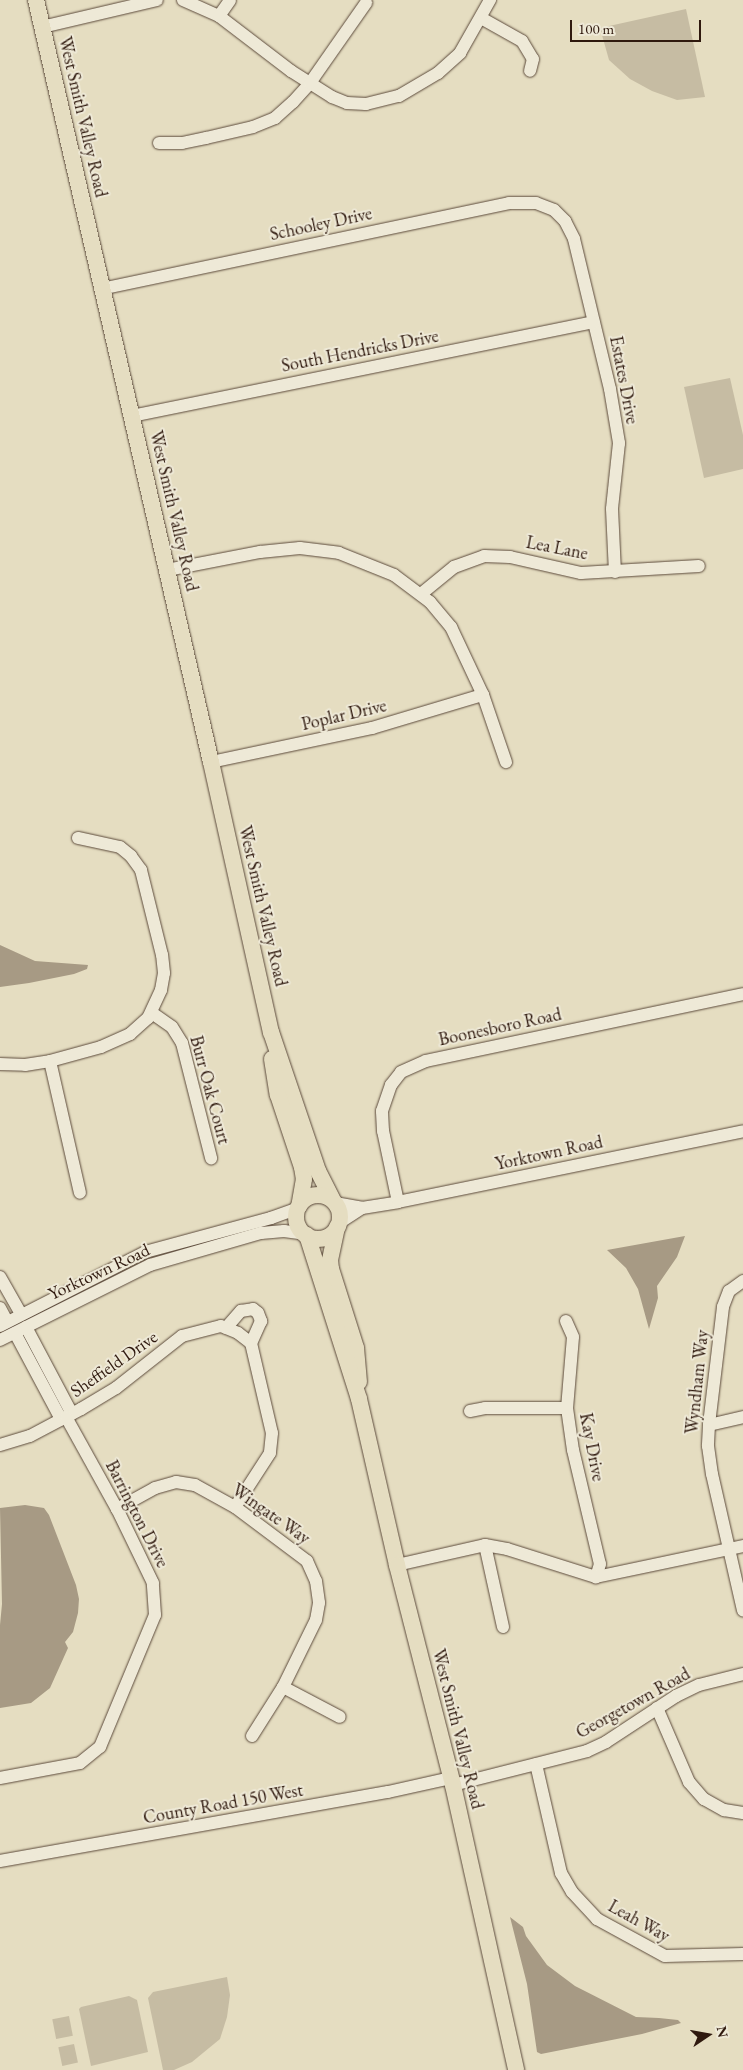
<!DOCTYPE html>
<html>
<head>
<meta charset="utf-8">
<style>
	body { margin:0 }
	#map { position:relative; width:743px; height:2070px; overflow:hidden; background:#e5ddc1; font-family:"EB Garamond",serif }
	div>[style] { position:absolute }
	.green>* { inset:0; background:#c6bca3; transform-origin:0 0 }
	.water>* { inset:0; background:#a79a84 }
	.roads { filter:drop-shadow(0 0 1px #5c4a3b) drop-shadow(0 0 1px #5c4a3b) }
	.minor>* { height:12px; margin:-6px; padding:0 6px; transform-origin:6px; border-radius:6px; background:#eee9d7 }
	.major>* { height:16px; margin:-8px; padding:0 8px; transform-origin:8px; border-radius:8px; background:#e5ddc1 }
	.major>.ring { margin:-8px; padding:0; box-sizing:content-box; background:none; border:16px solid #e5ddc1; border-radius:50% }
	span { translate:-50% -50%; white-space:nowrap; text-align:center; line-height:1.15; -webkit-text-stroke:4px #eee9d7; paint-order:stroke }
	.street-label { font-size:18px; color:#2f190e }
	.north { position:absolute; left:683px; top:2010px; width:50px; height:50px; -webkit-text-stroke:4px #eee9d7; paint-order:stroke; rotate:78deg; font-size:14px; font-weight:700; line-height:20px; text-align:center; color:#2f190e }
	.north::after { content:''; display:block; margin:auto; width:18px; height:22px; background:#2f190e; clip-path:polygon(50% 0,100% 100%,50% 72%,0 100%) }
	.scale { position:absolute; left:570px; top:20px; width:131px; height:22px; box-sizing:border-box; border:2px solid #2f190e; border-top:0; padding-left:6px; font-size:15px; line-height:18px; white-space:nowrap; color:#2f190e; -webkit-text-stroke:4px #eee9d7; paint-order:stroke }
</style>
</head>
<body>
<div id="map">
	<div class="green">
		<div style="clip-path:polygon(686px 9px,705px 97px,677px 100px,652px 91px,630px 79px,609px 60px,600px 28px)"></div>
		<div style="clip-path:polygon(730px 378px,743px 435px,743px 469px,704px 478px,684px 387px)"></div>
		<div style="clip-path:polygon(227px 1977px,230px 1995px,227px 2017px,220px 2039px,192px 2062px,174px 2070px,163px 2070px,148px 1998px,153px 1992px)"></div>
		<div style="clip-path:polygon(129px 1996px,137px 2000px,148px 2052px,91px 2066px,79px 2009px,81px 2007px)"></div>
		<div style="left:69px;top:2016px;width:20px;height:17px;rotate:79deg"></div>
		<div style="left:74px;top:2044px;width:19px;height:16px;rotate:78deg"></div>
	</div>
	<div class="water">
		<div style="clip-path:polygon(0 945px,35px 961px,88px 965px,87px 969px,74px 974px,29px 983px,0 987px)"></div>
		<div style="clip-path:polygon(685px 1236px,677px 1257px,657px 1286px,658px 1298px,649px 1329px,638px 1289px,626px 1268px,607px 1250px)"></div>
		<div style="clip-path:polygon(25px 1505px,44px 1508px,49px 1515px,76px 1585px,79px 1599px,78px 1613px,73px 1632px,65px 1642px,68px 1648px,50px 1688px,31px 1703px,0 1708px,0 1625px,2px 1604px,0 1508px)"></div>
		<div style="clip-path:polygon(510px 1917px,523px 1927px,526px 1936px,547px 1965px,575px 1986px,636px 2017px,659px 2018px,678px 2020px,681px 2023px,642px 2034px,541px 2054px,537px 2052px,527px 1984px)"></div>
	</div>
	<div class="roads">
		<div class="minor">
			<div style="left:183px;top:0;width:39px;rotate:24deg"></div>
			<div style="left:219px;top:16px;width:91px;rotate:37.4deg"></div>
			<div style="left:291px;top:71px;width:49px;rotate:32.4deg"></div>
			<div style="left:332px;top:97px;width:16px;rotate:22deg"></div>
			<div style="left:347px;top:103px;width:19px;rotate:3deg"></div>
			<div style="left:366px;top:104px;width:34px;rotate:-14deg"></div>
			<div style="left:399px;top:96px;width:45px;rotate:-30.5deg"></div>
			<div style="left:438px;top:73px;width:30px;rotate:-42deg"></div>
			<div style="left:460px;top:53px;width:61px;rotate:-60.5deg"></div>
			<div style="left:219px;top:16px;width:19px;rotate:-55deg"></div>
			<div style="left:481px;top:18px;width:47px;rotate:29.3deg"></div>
			<div style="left:522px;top:41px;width:21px;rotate:59deg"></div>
			<div style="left:533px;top:59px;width:12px;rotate:104deg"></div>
			<div style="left:42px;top:27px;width:118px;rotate:-13.2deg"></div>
			<div style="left:159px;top:143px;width:23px"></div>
			<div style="left:182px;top:143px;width:25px;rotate:-12deg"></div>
			<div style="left:206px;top:138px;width:48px;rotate:-13.2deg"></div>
			<div style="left:253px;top:127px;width:24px;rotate:-22deg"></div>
			<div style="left:275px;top:118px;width:24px;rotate:-42deg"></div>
			<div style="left:293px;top:102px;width:25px;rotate:-48deg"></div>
			<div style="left:310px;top:83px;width:98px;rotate:-55deg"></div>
			<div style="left:101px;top:289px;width:417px;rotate:-11.9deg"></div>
			<div style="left:509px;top:203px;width:27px"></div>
			<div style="left:536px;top:203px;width:19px;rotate:21deg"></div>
			<div style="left:554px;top:210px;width:16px;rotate:45deg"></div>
			<div style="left:565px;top:221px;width:20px;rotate:63deg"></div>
			<div style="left:574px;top:239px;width:154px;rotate:76.5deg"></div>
			<div style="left:610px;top:389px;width:55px;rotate:80.5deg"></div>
			<div style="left:619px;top:443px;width:66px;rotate:96.1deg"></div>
			<div style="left:612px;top:509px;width:63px;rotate:87.3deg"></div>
			<div style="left:132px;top:416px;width:471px;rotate:-11.5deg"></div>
			<div style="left:167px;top:570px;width:95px;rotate:-11deg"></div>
			<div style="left:260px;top:552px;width:40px;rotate:-5.7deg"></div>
			<div style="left:300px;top:548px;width:39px;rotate:7deg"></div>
			<div style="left:339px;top:553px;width:59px;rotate:21.8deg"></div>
			<div style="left:394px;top:575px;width:45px;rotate:36.9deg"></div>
			<div style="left:430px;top:602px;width:33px;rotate:50deg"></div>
			<div style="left:451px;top:627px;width:75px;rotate:64.8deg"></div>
			<div style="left:483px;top:695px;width:71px;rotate:71.1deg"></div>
			<div style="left:421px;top:594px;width:43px;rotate:-39.3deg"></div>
			<div style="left:454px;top:567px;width:32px;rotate:-20deg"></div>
			<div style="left:484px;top:556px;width:26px;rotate:2deg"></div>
			<div style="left:510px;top:557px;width:73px;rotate:12.7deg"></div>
			<div style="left:581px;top:573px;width:118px;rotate:-3.4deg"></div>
			<div style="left:211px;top:762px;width:165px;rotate:-11.9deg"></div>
			<div style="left:372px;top:728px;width:116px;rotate:-16.6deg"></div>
			<div style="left:152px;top:1013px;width:24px;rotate:35deg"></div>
			<div style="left:172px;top:1027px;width:19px;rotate:58deg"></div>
			<div style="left:182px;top:1043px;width:119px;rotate:75.8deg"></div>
			<div style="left:50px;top:1061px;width:135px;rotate:77.2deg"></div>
			<div style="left:0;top:1064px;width:25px;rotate:2deg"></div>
			<div style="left:25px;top:1065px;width:25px;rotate:-9deg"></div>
			<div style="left:50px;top:1061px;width:53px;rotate:-15.4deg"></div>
			<div style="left:101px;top:1047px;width:32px;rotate:-24deg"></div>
			<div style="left:130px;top:1034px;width:24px;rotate:-42deg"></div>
			<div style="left:148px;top:1018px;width:31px;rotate:-65deg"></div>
			<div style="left:161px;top:990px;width:17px;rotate:-80deg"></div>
			<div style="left:164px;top:973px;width:18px;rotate:-96deg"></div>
			<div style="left:162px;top:955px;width:88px;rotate:-103.9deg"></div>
			<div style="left:141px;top:870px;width:17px;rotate:-126deg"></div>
			<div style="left:131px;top:856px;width:14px;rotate:-141deg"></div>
			<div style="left:120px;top:847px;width:43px;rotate:-167.9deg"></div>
			<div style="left:398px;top:1202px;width:73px;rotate:-101.9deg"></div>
			<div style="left:383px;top:1131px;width:20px;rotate:-93deg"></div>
			<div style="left:382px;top:1111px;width:28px;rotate:-71deg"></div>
			<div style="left:391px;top:1085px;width:16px;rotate:-52deg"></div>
			<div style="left:401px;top:1072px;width:27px;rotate:-24deg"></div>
			<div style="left:426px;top:1061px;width:324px;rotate:-11.9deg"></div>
			<div style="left:335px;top:1203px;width:27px;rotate:10deg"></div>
			<div style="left:362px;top:1208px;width:36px;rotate:-9deg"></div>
			<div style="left:398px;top:1202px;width:352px;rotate:-11.6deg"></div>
			<div style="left:339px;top:1223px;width:27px;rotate:-33deg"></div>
			<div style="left:0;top:1277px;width:43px;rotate:60.4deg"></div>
			<div style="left:743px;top:1281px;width:17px;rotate:144deg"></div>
			<div style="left:729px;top:1291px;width:17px;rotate:111deg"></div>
			<div style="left:723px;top:1307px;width:119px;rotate:96.8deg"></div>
			<div style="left:709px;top:1425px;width:21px;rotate:93deg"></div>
			<div style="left:708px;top:1446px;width:28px;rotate:82deg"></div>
			<div style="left:712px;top:1474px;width:140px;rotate:77.2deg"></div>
			<div style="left:0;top:1308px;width:15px;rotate:62deg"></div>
			<div style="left:566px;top:1321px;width:17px;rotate:66deg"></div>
			<div style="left:573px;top:1337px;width:71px;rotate:94.8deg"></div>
			<div style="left:567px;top:1408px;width:42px;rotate:81.9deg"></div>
			<div style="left:573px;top:1450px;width:117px;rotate:76.7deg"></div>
			<div style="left:600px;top:1564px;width:14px;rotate:107deg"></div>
			<div style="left:0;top:1326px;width:163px;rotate:-27deg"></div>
			<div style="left:145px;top:1252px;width:131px;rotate:-15.1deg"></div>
			<div style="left:271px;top:1218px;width:29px;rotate:-20deg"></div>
			<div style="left:26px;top:1327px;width:98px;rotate:62.1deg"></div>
			<div style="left:226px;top:1328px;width:23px;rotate:-49deg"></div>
			<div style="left:241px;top:1311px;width:12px;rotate:-9deg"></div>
			<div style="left:253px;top:1309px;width:6px;rotate:39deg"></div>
			<div style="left:258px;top:1313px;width:9px;rotate:69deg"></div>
			<div style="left:261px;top:1321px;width:24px;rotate:114deg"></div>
			<div style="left:15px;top:1333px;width:98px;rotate:61.9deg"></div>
			<div style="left:0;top:1340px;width:168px;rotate:-26.6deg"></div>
			<div style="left:150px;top:1265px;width:116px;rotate:-16.1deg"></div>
			<div style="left:261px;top:1233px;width:23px;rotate:-5deg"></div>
			<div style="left:284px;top:1231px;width:21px;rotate:8deg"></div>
			<div style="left:470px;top:1411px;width:15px;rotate:-11deg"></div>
			<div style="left:485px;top:1408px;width:82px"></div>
			<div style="left:709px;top:1425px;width:35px;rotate:-13deg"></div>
			<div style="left:0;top:1445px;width:31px;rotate:-17deg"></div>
			<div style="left:30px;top:1436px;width:58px;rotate:-27.9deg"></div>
			<div style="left:81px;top:1409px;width:41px;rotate:-31deg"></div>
			<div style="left:116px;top:1388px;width:84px;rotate:-38.2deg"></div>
			<div style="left:182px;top:1336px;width:40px;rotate:-14.4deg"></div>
			<div style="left:221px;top:1326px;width:18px;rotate:22deg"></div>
			<div style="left:238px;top:1333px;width:16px;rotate:38deg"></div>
			<div style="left:251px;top:1343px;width:92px;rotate:76.9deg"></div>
			<div style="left:272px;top:1433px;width:20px;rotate:96deg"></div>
			<div style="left:270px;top:1453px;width:64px;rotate:122.9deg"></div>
			<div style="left:117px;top:1509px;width:43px;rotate:-28.9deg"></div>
			<div style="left:155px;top:1488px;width:22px;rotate:-16deg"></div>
			<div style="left:176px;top:1482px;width:19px;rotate:9deg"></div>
			<div style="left:195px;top:1485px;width:46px;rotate:28.8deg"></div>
			<div style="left:235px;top:1507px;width:90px;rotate:36.9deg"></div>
			<div style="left:307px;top:1561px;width:22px;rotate:66deg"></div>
			<div style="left:316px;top:1581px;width:22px;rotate:82deg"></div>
			<div style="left:319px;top:1603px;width:17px;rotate:100deg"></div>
			<div style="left:316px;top:1620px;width:75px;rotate:116.2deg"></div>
			<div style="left:283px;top:1687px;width:58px;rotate:122.3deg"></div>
			<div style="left:485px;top:1545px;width:84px;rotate:77.6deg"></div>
			<div style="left:397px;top:1565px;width:90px;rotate:-12.8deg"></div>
			<div style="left:485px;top:1545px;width:22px;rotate:10deg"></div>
			<div style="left:507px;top:1549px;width:93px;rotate:17.5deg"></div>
			<div style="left:596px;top:1577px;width:150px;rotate:-11.9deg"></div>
			<div style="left:283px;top:1687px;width:64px;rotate:27.8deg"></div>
			<div style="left:657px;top:1708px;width:81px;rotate:66.6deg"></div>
			<div style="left:689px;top:1782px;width:23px;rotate:49deg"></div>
			<div style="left:704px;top:1799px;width:23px;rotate:29deg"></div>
			<div style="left:724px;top:1810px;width:19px;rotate:9deg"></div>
			<div style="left:536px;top:1764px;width:112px;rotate:77.1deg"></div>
			<div style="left:561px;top:1873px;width:22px;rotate:60deg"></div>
			<div style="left:572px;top:1892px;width:37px;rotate:47deg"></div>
			<div style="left:597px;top:1919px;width:77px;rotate:28.6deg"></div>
			<div style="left:665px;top:1956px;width:78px;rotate:-1.5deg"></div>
			<div style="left:0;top:1778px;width:81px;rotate:-10.6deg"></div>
			<div style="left:80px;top:1763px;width:26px;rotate:-39deg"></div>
			<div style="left:100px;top:1747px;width:143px;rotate:-67.4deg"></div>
			<div style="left:155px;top:1615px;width:32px;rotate:-94deg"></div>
			<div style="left:153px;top:1583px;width:82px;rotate:-115.9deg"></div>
			<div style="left:117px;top:1509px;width:105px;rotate:-119deg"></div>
			<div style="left:453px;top:1785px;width:138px;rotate:-14.2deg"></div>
			<div style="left:587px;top:1751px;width:21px;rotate:-25deg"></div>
			<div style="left:606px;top:1742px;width:84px;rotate:-33.3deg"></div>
			<div style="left:676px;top:1696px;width:25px;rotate:-26deg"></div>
			<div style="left:699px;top:1685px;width:45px;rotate:-14deg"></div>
			<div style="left:0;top:1861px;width:394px;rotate:-10.1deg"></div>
			<div style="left:388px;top:1792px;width:65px;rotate:-12.5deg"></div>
		</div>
		<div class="major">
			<div style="left:36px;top:0;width:782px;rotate:77.07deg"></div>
			<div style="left:211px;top:762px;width:277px;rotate:77.5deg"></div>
			<div style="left:271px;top:1032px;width:147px;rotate:71.3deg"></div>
			<div style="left:318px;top:1171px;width:31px;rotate:63deg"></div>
			<div style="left:272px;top:1059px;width:36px;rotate:81deg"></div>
			<div style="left:278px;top:1095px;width:76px;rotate:71.6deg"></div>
			<div style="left:302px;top:1167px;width:12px;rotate:81deg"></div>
			<div style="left:304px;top:1179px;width:27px;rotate:100deg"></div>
			<div class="ring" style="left:296px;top:1195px;width:28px;height:28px"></div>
			<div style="left:337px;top:1227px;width:34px;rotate:102deg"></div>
			<div style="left:330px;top:1260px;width:9px;rotate:84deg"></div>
			<div style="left:331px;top:1269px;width:83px;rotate:72.4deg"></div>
			<div style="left:356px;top:1348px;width:34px;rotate:85deg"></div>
			<div style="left:307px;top:1235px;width:172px;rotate:72.4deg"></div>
			<div style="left:359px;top:1399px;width:170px;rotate:77.1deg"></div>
			<div style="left:397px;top:1565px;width:227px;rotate:75.7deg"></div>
			<div style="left:453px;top:1785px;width:292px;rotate:77.5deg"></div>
		</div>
	</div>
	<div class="street-label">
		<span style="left:83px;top:117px;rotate:77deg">West Smith Valley Road</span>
		<span style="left:321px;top:224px;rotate:-12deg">Schooley Drive</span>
		<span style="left:360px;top:351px;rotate:-11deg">South Hendricks Drive</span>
		<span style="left:624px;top:380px;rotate:79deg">Estates Drive</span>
		<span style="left:174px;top:511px;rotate:77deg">West Smith Valley Road</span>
		<span style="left:557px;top:548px;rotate:11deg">Lea Lane</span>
		<span style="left:344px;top:715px;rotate:-13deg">Poplar Drive</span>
		<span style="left:263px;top:906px;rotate:77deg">West Smith Valley Road</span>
		<span style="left:500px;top:1027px;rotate:-12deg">Boonesboro Road</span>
		<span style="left:210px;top:1090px;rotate:75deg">Burr Oak Court</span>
		<span style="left:549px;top:1153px;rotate:-12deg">Yorktown Road</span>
		<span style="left:99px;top:1272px;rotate:-25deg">Yorktown Road</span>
		<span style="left:114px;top:1364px;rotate:-35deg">Sheffield Drive</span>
		<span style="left:697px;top:1382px;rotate:-84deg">Wyndham Way</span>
		<span style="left:592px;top:1447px;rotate:79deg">Kay Drive</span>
		<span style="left:137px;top:1514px;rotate:63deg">Barrington Drive</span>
		<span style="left:271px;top:1514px;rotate:35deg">Wingate Way</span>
		<span style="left:633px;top:1703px;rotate:-29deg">Georgetown Road</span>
		<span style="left:458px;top:1729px;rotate:76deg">West Smith Valley Road</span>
		<span style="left:223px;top:1804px;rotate:-10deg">County Road 150 West</span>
		<span style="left:639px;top:1921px;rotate:29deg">Leah Way</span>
	</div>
	<div class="north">N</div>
	<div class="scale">100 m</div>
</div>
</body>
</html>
